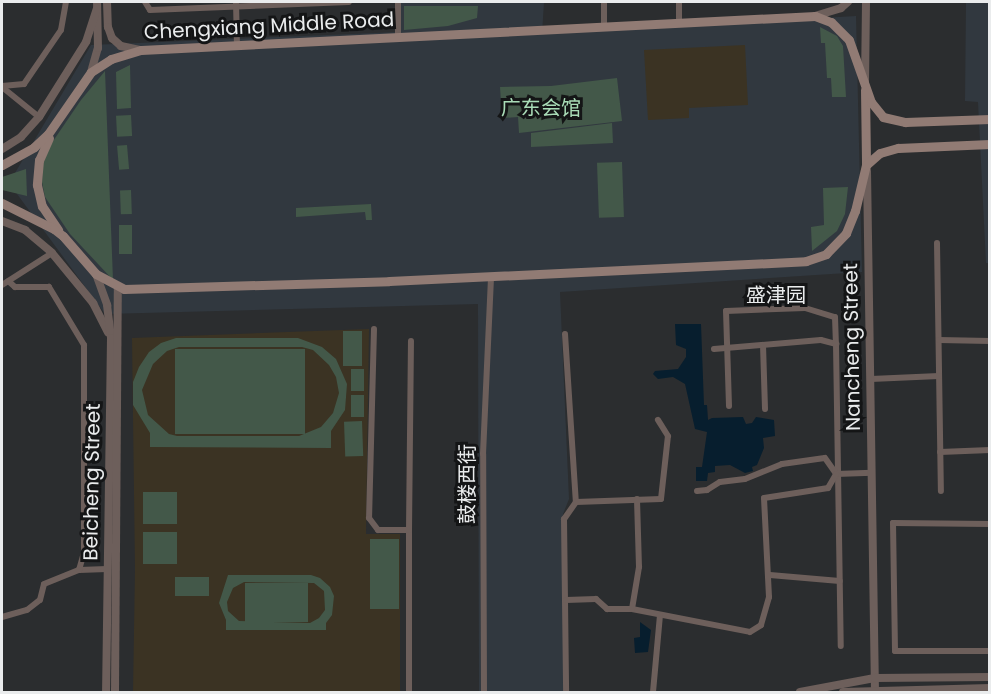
<!DOCTYPE html>
<html>
<head>
<meta charset="utf-8">
<style>
	body { margin:0 }
	#map { position:relative; width:991px; height:694px; overflow:hidden; background:#2b2d2f; font-family:Poppins,"Noto Sans SC",sans-serif }
	div>[style] { position:absolute }
	.built>* { inset:0; background:#31383f }
	.education>* { inset:0; background:#3b3323 }
	.green>* { inset:0; background:#435849; transform-origin:0 0 }
	.water>* { inset:0; background:#071e2e }
	.minor>* { height:6px; margin:-3px; padding:0 3px; transform-origin:3px; border-radius:3px; background:#6d5f5b }
	.tertiary>* { height:8px; margin:-4px; padding:0 4px; transform-origin:4px; border-radius:4px; background:#6d5f5b }
	.secondary>* { height:9px; margin:-4.5px; padding:0 4.5px; transform-origin:4.5px; border-radius:4.5px; background:#917b74 }
	span { translate:-50% -50%; white-space:nowrap; text-align:center; line-height:1.15; -webkit-text-stroke:6px #141516; paint-order:stroke }
	.street-label { font-size:20px; color:#eaeced }
	.park-label { font-size:20px; color:#a9dcb7 }
	.frame { position:absolute; inset:0; border:3px solid #eaeced; pointer-events:none }
</style>
</head>
<body>
<div id="map">
	<div class="built">
		<div style="clip-path:polygon(400px 2px,544px 2px,542px 34px,856px 16px,862px 272px,560px 292px,569px 499px,563px 514px,564px 692px,479px 692px,478px 304px,105px 314px,9px 183px,91px 45px,399px 32px)"></div>
		<div style="clip-path:polygon(966px 2px,989px 2px,989px 263px,986px 263px,978px 102px,965px 101px)"></div>
	</div>
	<div class="education">
		<div style="clip-path:polygon(745px 45px,748px 105px,689px 108px,689px 118px,648px 120px,644px 50px)"></div>
		<div style="clip-path:polygon(369px 329px,366px 534px,400px 534px,400px 692px,133px 692px,135px 569px,132px 338px)"></div>
	</div>
	<div class="green">
		<div style="clip-path:polygon(404px 6px,478px 6px,477px 18px,448px 26px,404px 30px)"></div>
		<div style="clip-path:polygon(820px 27px,837px 36px,843px 46px,846px 97px,832px 97px,831px 78px,827px 78px,825px 43px,821px 43px)"></div>
		<div style="clip-path:polygon(130px 65px,131px 108px,117px 109px,116px 72px)"></div>
		<div style="clip-path:polygon(105px 71px,113px 280px,70px 234px,45px 197px,42px 182px,43px 164px,49px 147px,81px 100px)"></div>
		<div style="clip-path:polygon(617px 78px,622px 121px,519px 133px,518px 117px,502px 118px,500px 87px,551px 86px)"></div>
		<div style="left:131px;top:115px;width:21px;height:15px;rotate:87deg"></div>
		<div style="clip-path:polygon(612px 123px,613px 143px,531px 147px,531px 133px)"></div>
		<div style="left:127px;top:145px;width:24px;height:10px;rotate:85deg"></div>
		<div style="left:622px;top:162px;width:55px;height:25px;rotate:88deg"></div>
		<div style="clip-path:polygon(26px 169px,27px 196px,2px 190px,2px 177px)"></div>
		<div style="clip-path:polygon(848px 187px,845px 214px,837px 231px,812px 251px,811px 227px,824px 225px,823px 188px)"></div>
		<div style="left:131px;top:190px;width:24px;height:11px;rotate:88deg"></div>
		<div style="clip-path:polygon(371px 204px,372px 220px,366px 220px,365px 212px,296px 217px,296px 208px)"></div>
		<div style="left:119px;top:225px;width:13px;height:29px"></div>
		<div style="left:343px;top:331px;width:19px;height:35px"></div>
		<div style="clip-path:polygon(evenodd,176px 338px,298px 338px,322px 347px,336px 359px,347px 384px,345px 410px,331px 431px,331px 448px,150px 447px,150px 433px,133px 405px,133px 382px,139px 367px,149px 352px,161px 343px,176px 338px,179px 347px,302px 347px,313px 350px,329px 365px,336px 377px,339px 393px,333px 413px,321px 427px,299px 436px,177px 436px,169px 434px,148px 415px,142px 390px,153px 364px,167px 351px,179px 347px)"></div>
		<div style="left:175px;top:349px;width:130px;height:85px"></div>
		<div style="left:351px;top:369px;width:13px;height:22px"></div>
		<div style="left:351px;top:395px;width:13px;height:22px"></div>
		<div style="left:362px;top:421px;width:35px;height:18px;rotate:88deg"></div>
		<div style="left:143px;top:492px;width:34px;height:32px"></div>
		<div style="left:143px;top:532px;width:34px;height:32px"></div>
		<div style="left:370px;top:539px;width:29px;height:70px"></div>
		<div style="clip-path:polygon(evenodd,228px 575px,311px 575px,320px 578px,330px 587px,334px 596px,332px 615px,326px 623px,326px 630px,226px 630px,226px 620px,219px 603px,228px 575px,244px 582px,314px 583px,324px 591px,325px 610px,319px 618px,310px 623px,239px 621px,228px 611px,227px 602px,233px 588px,244px 582px)"></div>
		<div style="left:209px;top:577px;width:19px;height:34px;rotate:90deg"></div>
		<div style="left:245px;top:583px;width:63px;height:39px"></div>
	</div>
	<div class="water">
		<div style="clip-path:polygon(675px 324px,701px 324px,704px 405px,707px 405px,708px 420px,712px 418px,743px 417px,746px 424px,752px 423px,756px 417px,774px 420px,775px 436px,763px 438px,764px 448px,757px 465px,752px 467px,753px 471px,745px 473px,730px 465px,715px 466px,715px 472px,708px 473px,707px 481px,696px 481px,696px 467px,702px 467px,707px 432px,695px 429px,685px 384px,673px 377px,658px 379px,653px 374px,655px 371px,678px 369px,686px 357px,686px 349px,676px 345px)"></div>
		<div style="clip-path:polygon(640px 622px,651px 630px,648px 652px,635px 653px,634px 638px,640px 637px)"></div>
	</div>
	<div class="minor">
		<div style="left:145px;top:2px;width:9px;rotate:58deg"></div>
		<div style="left:150px;top:10px;width:199px;rotate:-2.3deg"></div>
		<div style="left:236px;top:2px;width:44px;rotate:88.7deg"></div>
		<div style="left:679px;top:2px;width:21px;rotate:90deg"></div>
		<div style="left:604px;top:26px;width:24px;rotate:-90deg"></div>
		<div style="left:398px;top:38px;width:36px;rotate:-90deg"></div>
		<div style="left:2px;top:86px;width:22px;rotate:-5deg"></div>
		<div style="left:24px;top:84px;width:65px;rotate:-55.6deg"></div>
		<div style="left:61px;top:30px;width:28px;rotate:-80deg"></div>
		<div style="left:2px;top:87px;width:48px;rotate:39deg"></div>
		<div style="left:937px;top:243px;width:248px;rotate:89.1deg"></div>
		<div style="left:2px;top:285px;width:59px;rotate:-32.6deg"></div>
		<div style="left:374px;top:329px;width:189px;rotate:91.5deg"></div>
		<div style="left:369px;top:518px;width:15px;rotate:53deg"></div>
		<div style="left:378px;top:530px;width:31px"></div>
		<div style="left:409px;top:530px;width:162px;rotate:90deg"></div>
		<div style="left:565px;top:334px;width:168px;rotate:86.3deg"></div>
		<div style="left:576px;top:502px;width:21px;rotate:125deg"></div>
		<div style="left:564px;top:519px;width:173px;rotate:89.3deg"></div>
		<div style="left:939px;top:340px;width:51px;rotate:1.1deg"></div>
		<div style="left:763px;top:345px;width:64px;rotate:88.2deg"></div>
		<div style="left:714px;top:349px;width:107px;rotate:-4.8deg"></div>
		<div style="left:821px;top:340px;width:16px;rotate:15deg"></div>
		<div style="left:836px;top:344px;width:302px;rotate:89.1deg"></div>
		<div style="left:871px;top:379px;width:68px;rotate:-2.5deg"></div>
		<div style="left:729px;top:406px;width:95px;rotate:-91.8deg"></div>
		<div style="left:726px;top:311px;width:79px;rotate:-2.2deg"></div>
		<div style="left:805px;top:308px;width:31px;rotate:17deg"></div>
		<div style="left:835px;top:317px;width:27px;rotate:88deg"></div>
		<div style="left:940px;top:452px;width:50px;rotate:-2.3deg"></div>
		<div style="left:697px;top:491px;width:10px;rotate:-6deg"></div>
		<div style="left:707px;top:490px;width:15px;rotate:-32deg"></div>
		<div style="left:720px;top:482px;width:25px;rotate:-7deg"></div>
		<div style="left:745px;top:479px;width:40px;rotate:-22deg"></div>
		<div style="left:782px;top:464px;width:43px;rotate:-7.9deg"></div>
		<div style="left:825px;top:458px;width:19px;rotate:55deg"></div>
		<div style="left:836px;top:474px;width:36px;rotate:-2deg"></div>
		<div style="left:576px;top:502px;width:85px;rotate:-2deg"></div>
		<div style="left:661px;top:499px;width:63px;rotate:-83.7deg"></div>
		<div style="left:668px;top:436px;width:19px;rotate:-122deg"></div>
		<div style="left:990px;top:524px;width:97px;rotate:-179.4deg"></div>
		<div style="left:893px;top:523px;width:128px;rotate:89.1deg"></div>
		<div style="left:895px;top:651px;width:95px"></div>
		<div style="left:409px;top:530px;width:189px;rotate:-89.4deg"></div>
		<div style="left:79px;top:570px;width:28px;rotate:-2deg"></div>
		<div style="left:770px;top:575px;width:70px;rotate:4.9deg"></div>
		<div style="left:566px;top:600px;width:30px;rotate:-2deg"></div>
		<div style="left:596px;top:599px;width:15px;rotate:42deg"></div>
		<div style="left:607px;top:609px;width:25px"></div>
		<div style="left:632px;top:609px;width:120px;rotate:11deg"></div>
		<div style="left:750px;top:632px;width:13px;rotate:-32deg"></div>
		<div style="left:761px;top:625px;width:29px;rotate:-74deg"></div>
		<div style="left:769px;top:597px;width:99px;rotate:-92.9deg"></div>
		<div style="left:764px;top:498px;width:65px;rotate:-8.9deg"></div>
		<div style="left:828px;top:488px;width:16px;rotate:-60deg"></div>
		<div style="left:632px;top:609px;width:43px;rotate:-80.5deg"></div>
		<div style="left:639px;top:567px;width:68px;rotate:-91.7deg"></div>
		<div style="left:2px;top:617px;width:26px;rotate:-16deg"></div>
		<div style="left:27px;top:610px;width:16px;rotate:-38deg"></div>
		<div style="left:40px;top:600px;width:16px;rotate:-76deg"></div>
		<div style="left:44px;top:584px;width:38px;rotate:-22deg"></div>
		<div style="left:79px;top:570px;width:18px;rotate:-74deg"></div>
		<div style="left:84px;top:553px;width:208px;rotate:-90deg"></div>
		<div style="left:84px;top:345px;width:68px;rotate:-121.1deg"></div>
		<div style="left:49px;top:287px;width:34px;rotate:180deg"></div>
		<div style="left:15px;top:287px;width:9px;rotate:-139deg"></div>
		<div style="left:484px;top:692px;width:238px;rotate:-90.2deg"></div>
		<div style="left:483px;top:454px;width:178px;rotate:-87.4deg"></div>
		<div style="left:653px;top:692px;width:77px;rotate:-84.8deg"></div>
	</div>
	<div class="tertiary">
		<div style="left:107px;top:2px;width:25px;rotate:88deg"></div>
		<div style="left:108px;top:27px;width:12px;rotate:70deg"></div>
		<div style="left:112px;top:38px;width:12px;rotate:42deg"></div>
		<div style="left:121px;top:46px;width:19px;rotate:12deg"></div>
		<div style="left:815px;top:16px;width:27px;rotate:-17deg"></div>
		<div style="left:841px;top:8px;width:9px;rotate:-41deg"></div>
		<div style="left:91px;top:72px;width:25px;rotate:-74deg"></div>
		<div style="left:98px;top:48px;width:46px;rotate:-91.2deg"></div>
		<div style="left:865px;top:84px;width:82px;rotate:-89.3deg"></div>
		<div style="left:2px;top:149px;width:22px;rotate:-32deg"></div>
		<div style="left:21px;top:137px;width:27px;rotate:-48deg"></div>
		<div style="left:39px;top:117px;width:89px;rotate:-57.9deg"></div>
		<div style="left:86px;top:42px;width:35px;rotate:-72deg"></div>
		<div style="left:867px;top:171px;width:521px;rotate:89.12deg"></div>
		<div style="left:2px;top:221px;width:25px;rotate:21deg"></div>
		<div style="left:25px;top:230px;width:35px;rotate:40deg"></div>
		<div style="left:52px;top:253px;width:65px;rotate:50.6deg"></div>
		<div style="left:93px;top:303px;width:33px;rotate:63deg"></div>
		<div style="left:96px;top:274px;width:33px;rotate:70deg"></div>
		<div style="left:107px;top:305px;width:33px;rotate:83deg"></div>
		<div style="left:111px;top:338px;width:354px;rotate:90.8deg"></div>
		<div style="left:115px;top:692px;width:404px;rotate:-89.6deg"></div>
		<div style="left:800px;top:692px;width:76px;rotate:-10.6deg"></div>
		<div style="left:875px;top:678px;width:115px;rotate:-0.5deg"></div>
		<div style="left:843px;top:692px;width:147px;rotate:-1.6deg"></div>
	</div>
	<div class="secondary">
		<div style="left:865px;top:90px;width:75px;rotate:89.2deg"></div>
		<div style="left:49px;top:138px;width:24px;rotate:114deg"></div>
		<div style="left:39px;top:160px;width:25px;rotate:95deg"></div>
		<div style="left:37px;top:185px;width:22px;rotate:77deg"></div>
		<div style="left:42px;top:206px;width:29px;rotate:56deg"></div>
		<div style="left:2px;top:165px;width:37px;rotate:-29deg"></div>
		<div style="left:34px;top:147px;width:19px;rotate:-43deg"></div>
		<div style="left:48px;top:134px;width:75px;rotate:-55.3deg"></div>
		<div style="left:91px;top:72px;width:24px;rotate:-33deg"></div>
		<div style="left:111px;top:59px;width:31px;rotate:-17deg"></div>
		<div style="left:141px;top:50px;width:675px;rotate:-2.89deg"></div>
		<div style="left:815px;top:16px;width:17px;rotate:21deg"></div>
		<div style="left:831px;top:22px;width:25px;rotate:45deg"></div>
		<div style="left:849px;top:40px;width:66px;rotate:70.5deg"></div>
		<div style="left:871px;top:102px;width:19px;rotate:51deg"></div>
		<div style="left:883px;top:117px;width:23px;rotate:13deg"></div>
		<div style="left:905px;top:122px;width:85px;rotate:-2deg"></div>
		<div style="left:2px;top:203px;width:58px;rotate:26.6deg"></div>
		<div style="left:54px;top:229px;width:11px;rotate:38deg"></div>
		<div style="left:63px;top:236px;width:50px;rotate:49deg"></div>
		<div style="left:96px;top:274px;width:32px;rotate:28deg"></div>
		<div style="left:124px;top:289px;width:265px;rotate:-1.7deg"></div>
		<div style="left:389px;top:281px;width:417px;rotate:-2.7deg"></div>
		<div style="left:806px;top:261px;width:21px;rotate:-19deg"></div>
		<div style="left:826px;top:254px;width:29px;rotate:-46deg"></div>
		<div style="left:846px;top:233px;width:24px;rotate:-68deg"></div>
		<div style="left:855px;top:211px;width:47px;rotate:-76.6deg"></div>
		<div style="left:866px;top:165px;width:18px;rotate:-41deg"></div>
		<div style="left:880px;top:153px;width:19px;rotate:-16deg"></div>
		<div style="left:898px;top:148px;width:92px;rotate:-2.5deg"></div>
	</div>
	<div class="street-label">
		<span style="left:269px;top:26px;rotate:-3deg">Chengxiang Middle Road</span>
		<span style="left:776px;top:295px">盛津园</span>
		<span style="left:852px;top:347px;rotate:-91deg">Nancheng Street</span>
		<span style="left:92px;top:482px;rotate:-89deg">Beicheng Street</span>
		<span style="left:467px;top:484px;rotate:-90deg">鼓楼西街</span>
	</div>
	<div class="park-label">
		<span style="left:541px;top:108px">广东会馆</span>
	</div>
	<div class="frame"></div>
</div>
</body>
</html>
